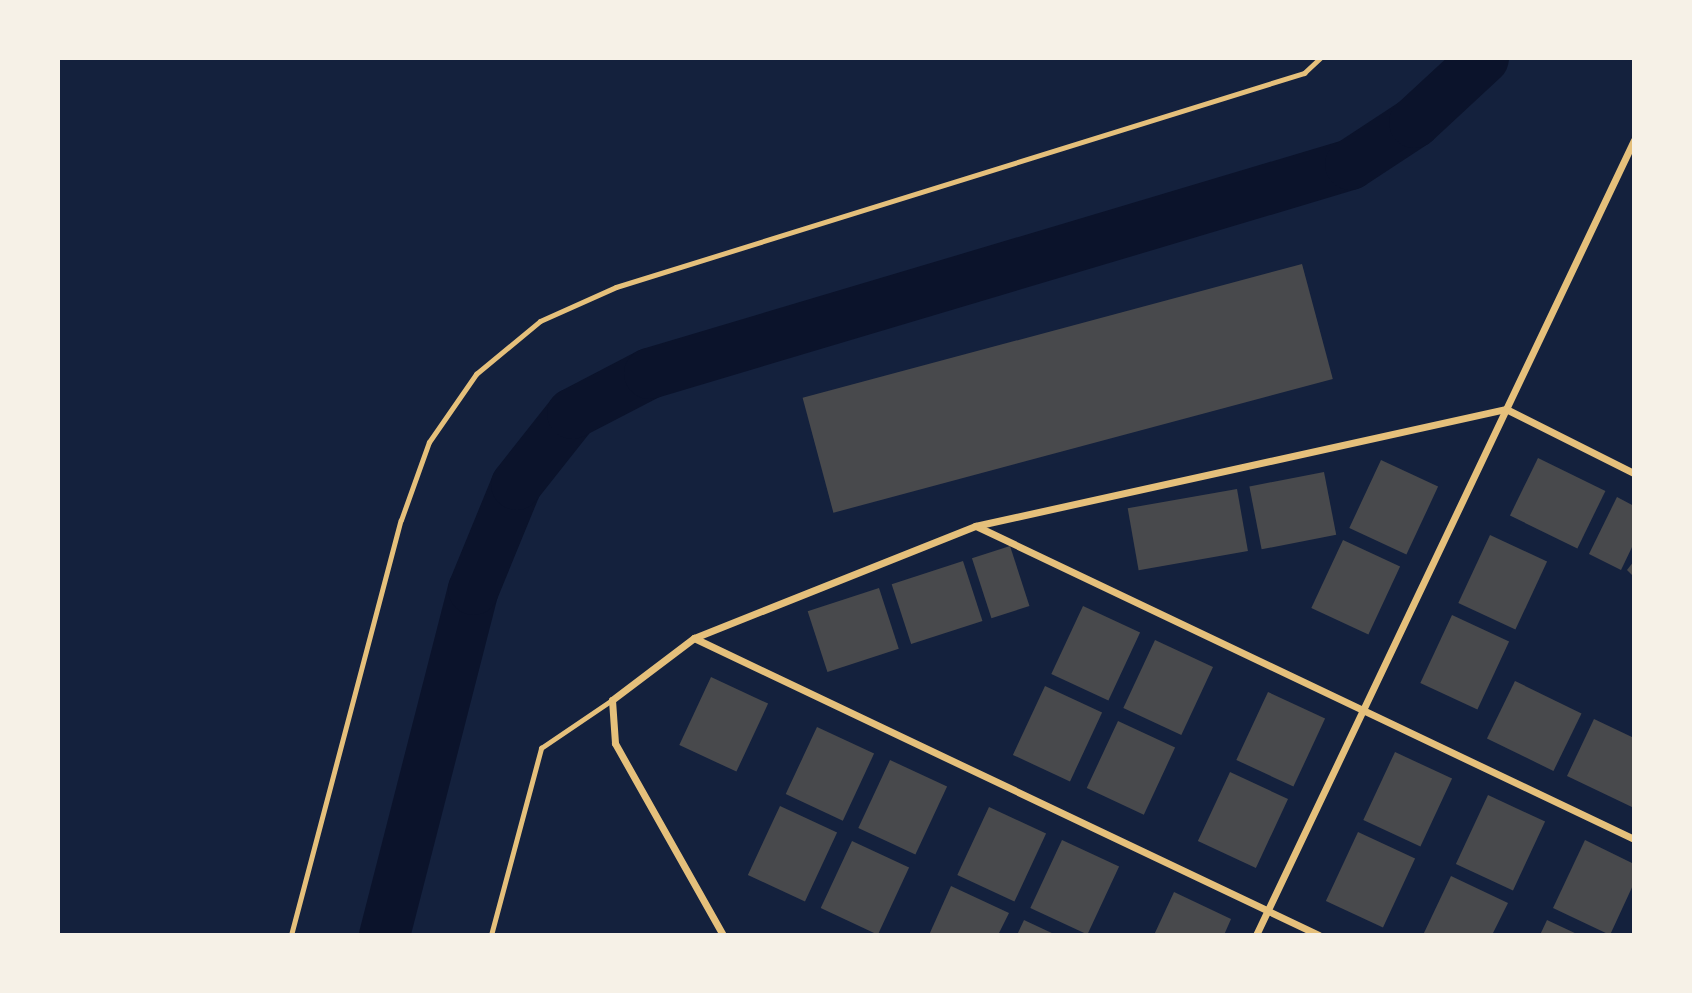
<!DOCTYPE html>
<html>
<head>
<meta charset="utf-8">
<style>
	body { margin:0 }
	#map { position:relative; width:1692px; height:993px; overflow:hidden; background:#14213d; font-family:Raleway,sans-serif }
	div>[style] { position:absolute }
	.river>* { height:51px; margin:-25.5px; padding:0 25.5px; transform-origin:25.5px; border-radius:25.5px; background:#0b132b }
	.building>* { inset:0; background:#48494c; transform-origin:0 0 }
	.service>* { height:5px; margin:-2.5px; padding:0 2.5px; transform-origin:2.5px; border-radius:2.5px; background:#e5c07b }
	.minor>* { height:7px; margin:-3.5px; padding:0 3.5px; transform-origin:3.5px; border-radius:3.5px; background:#e5c07b }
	span { translate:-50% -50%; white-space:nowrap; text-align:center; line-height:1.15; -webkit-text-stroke:7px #f6f1e7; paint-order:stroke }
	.frame { position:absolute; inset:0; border:60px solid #f6f1e7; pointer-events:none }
</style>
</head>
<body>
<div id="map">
	<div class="river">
		<div style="left:384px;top:935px;width:357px;rotate:-75.6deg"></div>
		<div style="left:473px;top:589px;width:113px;rotate:-67.7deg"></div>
		<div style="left:516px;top:484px;width:90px;rotate:-51.7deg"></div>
		<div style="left:572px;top:413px;width:87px;rotate:-27.5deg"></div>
		<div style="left:649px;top:373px;width:731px;rotate:-16.6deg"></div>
		<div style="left:1350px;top:164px;width:77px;rotate:-33.3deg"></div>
		<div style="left:1414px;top:122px;width:94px;rotate:-42.8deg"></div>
	</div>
	<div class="building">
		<div style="left:1302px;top:264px;width:119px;height:517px;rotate:75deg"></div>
		<div style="left:1538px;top:458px;width:75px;height:64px;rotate:26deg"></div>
		<div style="left:1381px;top:460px;width:63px;height:75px;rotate:25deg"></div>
		<div style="left:1324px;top:472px;width:64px;height:76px;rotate:79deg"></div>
		<div style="left:1237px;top:489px;width:63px;height:111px;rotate:80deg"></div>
		<div style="clip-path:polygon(1617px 497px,1634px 506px,1634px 543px,1621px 570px,1589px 554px)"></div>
		<div style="left:1490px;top:535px;width:63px;height:75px;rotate:25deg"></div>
		<div style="left:1343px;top:540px;width:63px;height:75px;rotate:25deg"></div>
		<div style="left:1010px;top:546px;width:63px;height:40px;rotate:72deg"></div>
		<div style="left:963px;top:561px;width:63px;height:75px;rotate:72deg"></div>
		<div style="clip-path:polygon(1634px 561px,1634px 577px,1627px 570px)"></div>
		<div style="left:879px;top:588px;width:64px;height:75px;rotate:72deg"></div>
		<div style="left:1083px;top:606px;width:63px;height:75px;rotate:25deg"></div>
		<div style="left:1452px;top:615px;width:63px;height:75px;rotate:25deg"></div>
		<div style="left:1155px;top:640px;width:64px;height:75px;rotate:25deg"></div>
		<div style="left:711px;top:677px;width:63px;height:75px;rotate:25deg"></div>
		<div style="left:1515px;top:681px;width:74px;height:64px;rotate:26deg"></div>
		<div style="left:1045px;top:686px;width:63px;height:76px;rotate:25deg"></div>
		<div style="left:1268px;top:692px;width:63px;height:75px;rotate:25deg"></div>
		<div style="clip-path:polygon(1594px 719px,1634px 738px,1634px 808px,1567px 776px)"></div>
		<div style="left:1118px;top:721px;width:63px;height:74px;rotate:25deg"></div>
		<div style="left:817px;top:727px;width:63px;height:74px;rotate:25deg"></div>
		<div style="left:1395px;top:752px;width:63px;height:75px;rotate:25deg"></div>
		<div style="left:890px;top:760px;width:63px;height:75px;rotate:25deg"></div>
		<div style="left:1230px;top:772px;width:64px;height:76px;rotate:25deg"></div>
		<div style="left:1488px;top:795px;width:63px;height:76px;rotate:25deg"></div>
		<div style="left:780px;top:806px;width:63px;height:76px;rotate:25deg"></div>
		<div style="left:989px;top:807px;width:63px;height:75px;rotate:25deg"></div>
		<div style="left:1358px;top:832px;width:63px;height:76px;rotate:25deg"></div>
		<div style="left:1062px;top:840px;width:63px;height:75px;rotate:25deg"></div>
		<div style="clip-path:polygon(1585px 840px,1634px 864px,1634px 883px,1610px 935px,1553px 908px)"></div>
		<div style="left:852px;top:841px;width:63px;height:74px;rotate:25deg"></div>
		<div style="clip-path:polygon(1451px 876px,1508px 903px,1492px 935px,1423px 935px)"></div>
		<div style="clip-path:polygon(951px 886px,1009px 913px,998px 935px,929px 935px)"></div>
		<div style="clip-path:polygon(1174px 892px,1231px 919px,1224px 935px,1154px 935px)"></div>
		<div style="clip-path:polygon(1024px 920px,1056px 935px,1017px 935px)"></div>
		<div style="clip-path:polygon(1547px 920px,1579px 935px,1540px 935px)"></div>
	</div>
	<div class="service">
		<div style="left:291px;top:935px;width:429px;rotate:-75.2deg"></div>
		<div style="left:401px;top:520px;width:83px;rotate:-70.3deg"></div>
		<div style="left:429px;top:442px;width:83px;rotate:-55.3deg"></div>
		<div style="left:476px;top:374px;width:83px;rotate:-39.6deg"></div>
		<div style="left:540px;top:321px;width:83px;rotate:-24.1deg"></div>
		<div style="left:616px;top:287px;width:721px;rotate:-17.28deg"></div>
		<div style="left:1304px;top:73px;width:22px;rotate:-43deg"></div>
		<div style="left:491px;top:935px;width:194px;rotate:-75deg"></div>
		<div style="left:541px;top:748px;width:86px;rotate:-34.1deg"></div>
	</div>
	<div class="minor">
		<div style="left:976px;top:526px;width:729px;rotate:25.44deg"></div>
		<div style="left:694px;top:638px;width:692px;rotate:25.42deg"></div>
		<div style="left:723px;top:935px;width:220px;rotate:-119.4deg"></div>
		<div style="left:615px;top:743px;width:43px;rotate:-94deg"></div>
		<div style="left:612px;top:700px;width:103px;rotate:-37.1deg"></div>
		<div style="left:694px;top:638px;width:302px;rotate:-21.7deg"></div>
		<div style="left:975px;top:526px;width:544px;rotate:-12.43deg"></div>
		<div style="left:1506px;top:409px;width:143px;rotate:26.6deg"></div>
		<div style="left:1256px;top:935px;width:880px;rotate:-64.57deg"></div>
	</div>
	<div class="frame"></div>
</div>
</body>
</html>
